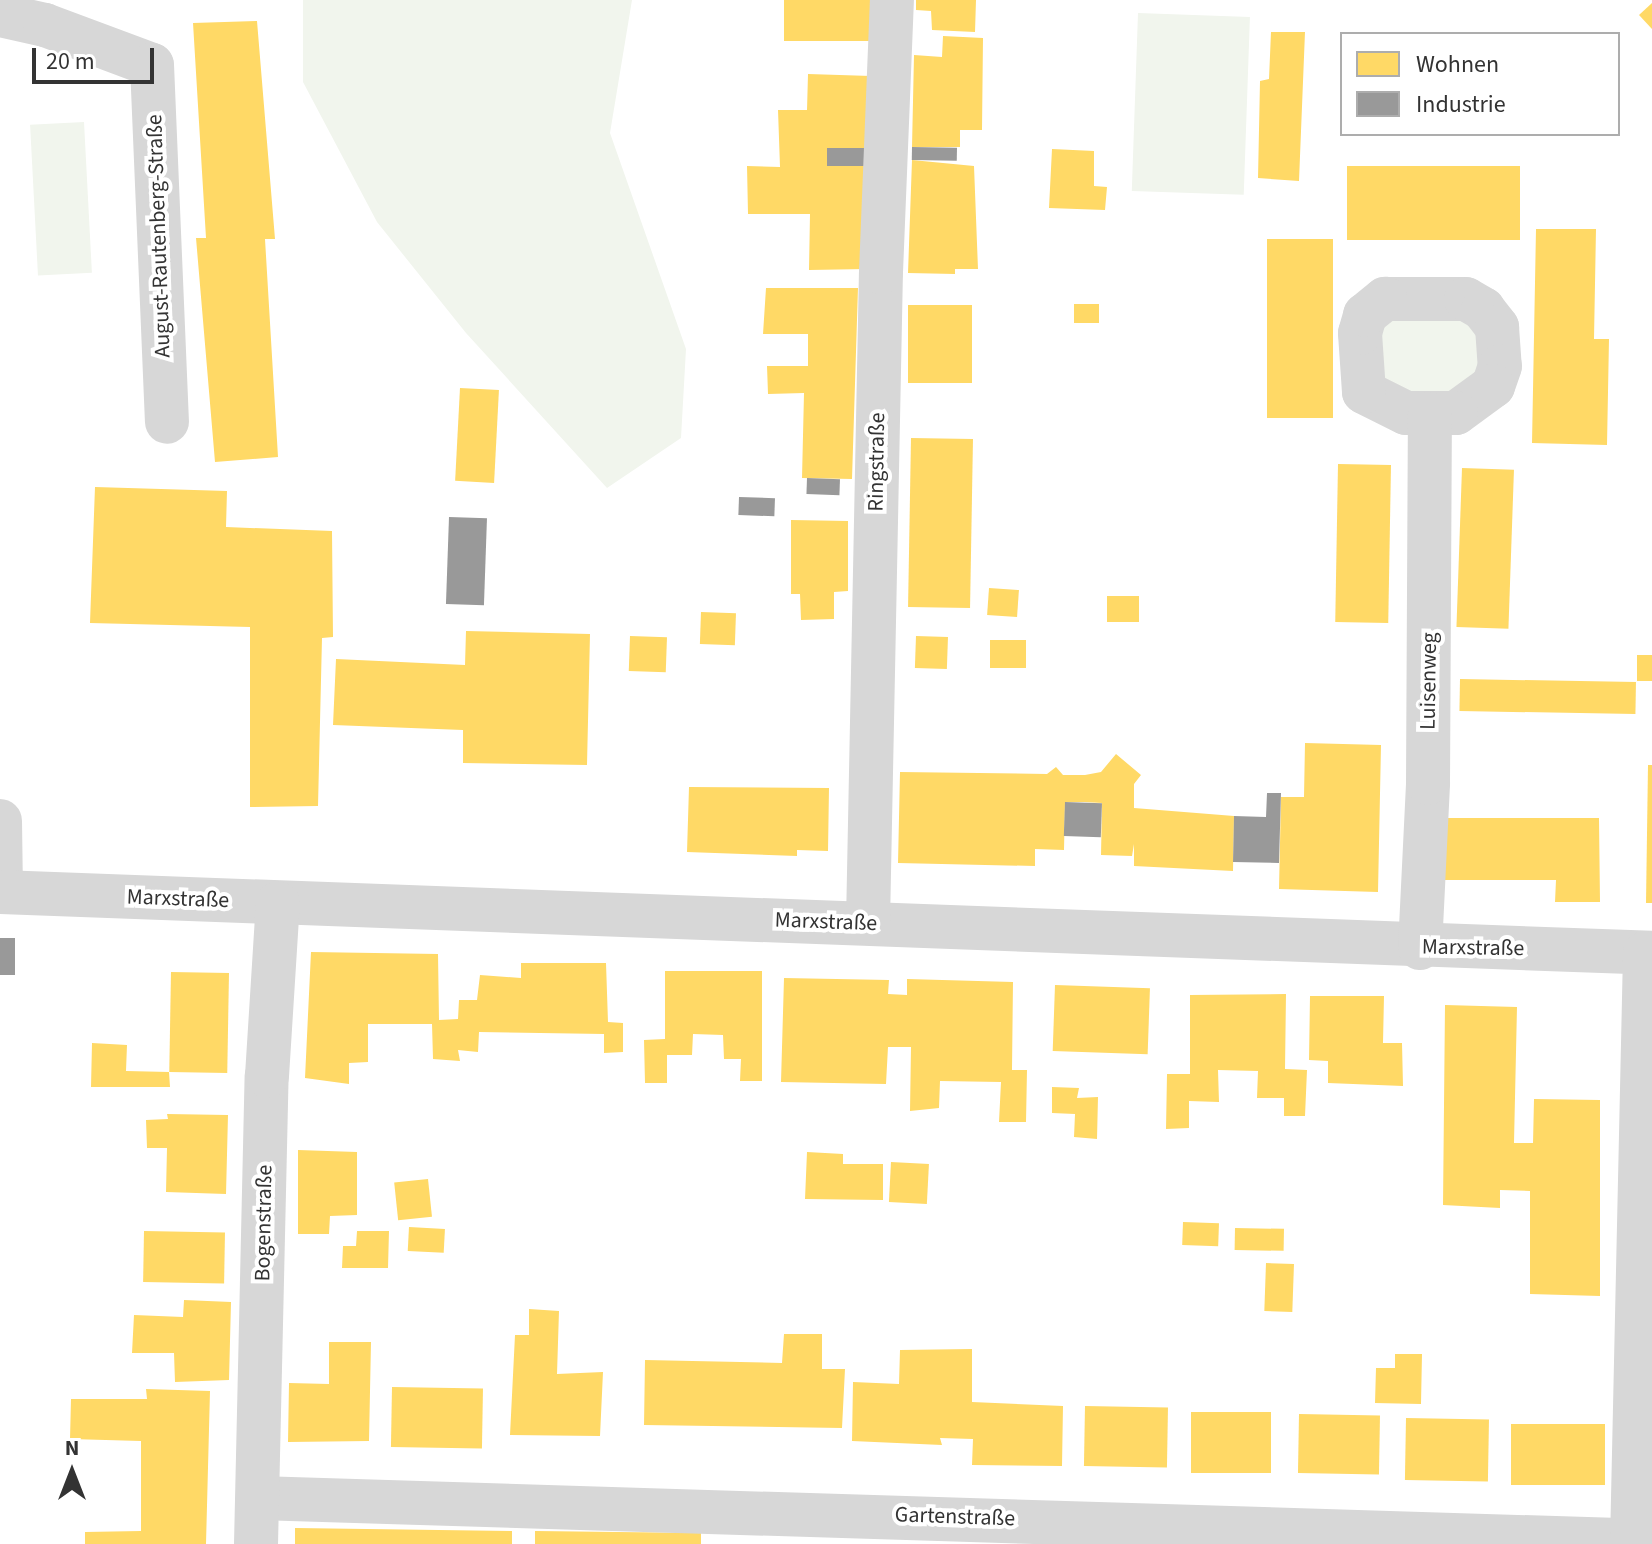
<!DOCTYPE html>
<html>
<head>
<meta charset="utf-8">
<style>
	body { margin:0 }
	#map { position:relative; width:1652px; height:1544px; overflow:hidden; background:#fff; font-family:"Source Sans 3",sans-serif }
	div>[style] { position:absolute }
	.green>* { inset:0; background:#f1f5ed; transform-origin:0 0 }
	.homes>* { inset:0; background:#ffd966; transform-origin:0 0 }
	.industry>* { inset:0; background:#999; transform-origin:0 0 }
	.minor>* { height:44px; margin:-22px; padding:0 22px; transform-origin:22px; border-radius:22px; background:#d7d7d7 }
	span { translate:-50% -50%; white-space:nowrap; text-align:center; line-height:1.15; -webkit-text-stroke:8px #fff; paint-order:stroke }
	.street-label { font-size:22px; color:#333 }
	.legend { position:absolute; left:1340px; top:32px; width:280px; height:104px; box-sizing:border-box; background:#fff; border:2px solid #adadad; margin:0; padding:10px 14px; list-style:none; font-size:24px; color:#333 }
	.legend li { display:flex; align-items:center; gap:16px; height:40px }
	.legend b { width:40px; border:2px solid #adadad }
	.north { position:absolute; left:32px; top:1432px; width:80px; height:80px; -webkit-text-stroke:6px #fff; paint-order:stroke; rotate:0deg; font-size:22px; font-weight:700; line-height:32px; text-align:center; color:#333 }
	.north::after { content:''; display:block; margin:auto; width:28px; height:36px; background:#333; clip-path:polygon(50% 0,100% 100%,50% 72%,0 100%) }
	.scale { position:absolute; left:32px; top:48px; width:122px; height:36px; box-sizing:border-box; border:4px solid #333; border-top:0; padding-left:10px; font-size:24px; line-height:28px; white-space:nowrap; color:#333; -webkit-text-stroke:6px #fff; paint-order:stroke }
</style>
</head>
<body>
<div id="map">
	<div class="green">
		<div style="clip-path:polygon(303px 0,632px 0,610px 133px,686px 349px,681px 438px,607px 488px,466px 333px,377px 222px,303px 82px)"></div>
		<div style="left:1138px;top:13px;width:112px;height:178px;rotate:2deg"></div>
		<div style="left:84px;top:122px;width:151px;height:54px;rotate:87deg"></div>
		<div style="clip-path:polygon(1448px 312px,1477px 325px,1485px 361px,1465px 390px,1426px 396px,1384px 383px,1376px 335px,1394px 315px)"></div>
	</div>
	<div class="homes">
		<div style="left:784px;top:0;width:92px;height:41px"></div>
		<div style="clip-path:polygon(916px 0,976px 0,975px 32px,932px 30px,931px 11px,916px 10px)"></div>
		<div style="clip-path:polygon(1652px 3px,1652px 29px,1639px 15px)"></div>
		<div style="clip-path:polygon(257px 21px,275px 239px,265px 239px,278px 457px,215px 462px,196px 238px,206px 238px,193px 23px)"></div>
		<div style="clip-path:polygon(1271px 32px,1305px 32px,1299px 181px,1258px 178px,1260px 81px,1269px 79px)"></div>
		<div style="clip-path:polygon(943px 36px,983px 38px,982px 130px,960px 130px,960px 147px,912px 147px,914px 55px,942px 57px)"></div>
		<div style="clip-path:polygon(808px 74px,871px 76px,868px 148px,827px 148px,827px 166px,869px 166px,867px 269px,809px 270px,810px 214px,748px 214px,747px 166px,780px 167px,778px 110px,807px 110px)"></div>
		<div style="clip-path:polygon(1052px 149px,1094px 151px,1094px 186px,1107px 187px,1105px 210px,1049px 208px)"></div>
		<div style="clip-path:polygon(912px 160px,974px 166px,978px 269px,955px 269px,955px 274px,908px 273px)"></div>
		<div style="left:1347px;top:166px;width:173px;height:74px"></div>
		<div style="clip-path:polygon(1536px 229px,1596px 229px,1594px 339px,1609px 339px,1607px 445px,1532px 443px)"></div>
		<div style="left:1267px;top:239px;width:66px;height:179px"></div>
		<div style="clip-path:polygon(766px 288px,858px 288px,852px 479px,802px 478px,804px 393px,768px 394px,767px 366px,808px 366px,808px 334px,763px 334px)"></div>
		<div style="left:1074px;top:304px;width:25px;height:19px"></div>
		<div style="left:908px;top:305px;width:64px;height:78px"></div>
		<div style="left:460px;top:388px;width:39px;height:93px;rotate:3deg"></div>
		<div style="left:911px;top:438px;width:62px;height:169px;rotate:1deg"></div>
		<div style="left:1338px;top:464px;width:53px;height:158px;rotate:1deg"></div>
		<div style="left:1462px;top:468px;width:52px;height:159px;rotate:2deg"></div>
		<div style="clip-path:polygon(95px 487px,227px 491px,226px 527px,332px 531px,333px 637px,322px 638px,318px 806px,250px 807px,250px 627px,90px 623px)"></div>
		<div style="clip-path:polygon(791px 520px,848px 521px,848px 591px,834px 592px,834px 619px,801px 620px,800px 594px,791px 594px)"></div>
		<div style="left:989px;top:588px;width:30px;height:27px;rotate:4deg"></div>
		<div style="left:1139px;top:596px;width:26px;height:32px;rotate:90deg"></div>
		<div style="left:701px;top:612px;width:35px;height:32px;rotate:2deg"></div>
		<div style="clip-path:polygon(466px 631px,590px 634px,587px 765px,463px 763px,463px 730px,333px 725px,336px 659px,465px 665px)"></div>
		<div style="left:630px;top:636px;width:37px;height:35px;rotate:2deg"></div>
		<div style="left:916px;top:636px;width:32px;height:32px;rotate:2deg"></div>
		<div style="left:990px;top:640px;width:36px;height:28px"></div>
		<div style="left:1637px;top:655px;width:15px;height:26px"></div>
		<div style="left:1460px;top:679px;width:176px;height:32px;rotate:1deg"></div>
		<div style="clip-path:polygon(1305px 743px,1381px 745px,1378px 892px,1279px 889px,1281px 797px,1304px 797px)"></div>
		<div style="clip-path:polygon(1116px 754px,1141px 775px,1134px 784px,1134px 808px,1234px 816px,1233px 871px,1134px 866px,1134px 844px,1132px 856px,1101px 855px,1102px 803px,1084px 802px,1065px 802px,1064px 850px,1035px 849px,1035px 866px,898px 863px,900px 772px,1047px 774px,1056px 767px,1063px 775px,1085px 775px,1101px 772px)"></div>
		<div style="clip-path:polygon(1648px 765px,1652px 765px,1652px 903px,1646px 903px)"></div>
		<div style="clip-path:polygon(689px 787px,829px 788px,828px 851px,797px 850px,797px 856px,687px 852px)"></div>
		<div style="clip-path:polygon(1436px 818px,1599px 818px,1600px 902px,1555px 902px,1556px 880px,1436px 880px)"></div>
		<div style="clip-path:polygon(311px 952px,438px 954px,439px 1020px,458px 1019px,459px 1000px,477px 1000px,480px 975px,521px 978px,521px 963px,606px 963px,608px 1022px,623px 1023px,623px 1052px,604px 1053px,604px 1034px,479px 1032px,478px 1052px,458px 1050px,460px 1061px,433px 1059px,432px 1024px,368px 1024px,368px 1062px,349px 1063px,349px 1084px,305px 1078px)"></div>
		<div style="clip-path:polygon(665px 971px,762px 971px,762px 1081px,740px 1081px,741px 1059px,724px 1059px,723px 1035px,693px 1034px,692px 1055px,667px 1055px,667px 1083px,645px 1083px,644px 1040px,665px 1039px)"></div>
		<div style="left:171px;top:972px;width:58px;height:100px;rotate:1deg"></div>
		<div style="clip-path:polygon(784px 978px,889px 980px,888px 994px,907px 995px,907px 979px,1013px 982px,1012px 1070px,1027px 1070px,1026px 1122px,999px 1122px,1001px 1082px,940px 1081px,939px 1108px,910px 1111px,911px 1047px,888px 1047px,886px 1084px,781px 1082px)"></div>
		<div style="left:1055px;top:985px;width:95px;height:66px;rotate:2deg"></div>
		<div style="clip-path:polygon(1286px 994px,1285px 1069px,1307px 1070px,1305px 1116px,1284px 1116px,1284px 1098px,1257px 1098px,1258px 1071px,1218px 1070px,1219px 1102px,1189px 1101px,1189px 1128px,1166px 1129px,1167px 1074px,1190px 1074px,1190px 995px)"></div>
		<div style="clip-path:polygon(1310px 996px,1384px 996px,1383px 1043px,1402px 1043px,1403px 1086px,1328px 1083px,1328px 1061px,1309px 1060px)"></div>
		<div style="clip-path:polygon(1445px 1005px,1517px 1007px,1514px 1143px,1533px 1143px,1534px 1099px,1600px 1100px,1600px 1296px,1530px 1294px,1530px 1191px,1500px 1190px,1500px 1208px,1443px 1205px)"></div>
		<div style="clip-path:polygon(92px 1043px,127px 1045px,126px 1071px,169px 1072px,170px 1087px,91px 1087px)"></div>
		<div style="clip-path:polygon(1052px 1087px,1079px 1088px,1077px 1098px,1098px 1097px,1097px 1139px,1074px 1137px,1075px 1114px,1052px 1113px)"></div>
		<div style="clip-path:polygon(167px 1114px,228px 1115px,226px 1194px,166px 1192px,167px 1148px,147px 1148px,146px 1120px,168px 1119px)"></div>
		<div style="clip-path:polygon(298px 1150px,357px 1152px,357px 1215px,330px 1216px,329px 1234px,298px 1234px)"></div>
		<div style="clip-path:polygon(807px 1152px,843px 1154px,843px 1164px,883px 1164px,883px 1200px,805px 1199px)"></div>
		<div style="left:891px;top:1162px;width:38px;height:40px;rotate:3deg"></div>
		<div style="left:428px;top:1179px;width:38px;height:34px;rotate:84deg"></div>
		<div style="left:1183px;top:1222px;width:36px;height:23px;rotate:2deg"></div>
		<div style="left:409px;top:1227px;width:36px;height:24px;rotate:3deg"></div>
		<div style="left:1235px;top:1228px;width:49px;height:22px;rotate:1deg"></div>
		<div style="left:144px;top:1231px;width:81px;height:51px;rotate:1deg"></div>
		<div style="clip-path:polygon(357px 1231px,389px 1231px,388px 1268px,342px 1268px,343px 1246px,356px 1246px)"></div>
		<div style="left:1266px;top:1263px;width:28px;height:48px;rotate:2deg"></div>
		<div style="clip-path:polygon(184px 1300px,231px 1302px,229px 1380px,175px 1382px,174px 1353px,132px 1353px,134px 1315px,183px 1317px)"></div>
		<div style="clip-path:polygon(529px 1309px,559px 1311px,557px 1374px,603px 1372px,600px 1436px,510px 1435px,515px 1335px,529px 1335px)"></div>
		<div style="clip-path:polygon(784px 1334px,822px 1334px,822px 1369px,845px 1369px,842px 1428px,644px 1425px,645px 1360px,782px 1363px)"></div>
		<div style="clip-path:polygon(329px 1342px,371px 1342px,369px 1441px,288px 1442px,289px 1383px,329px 1384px)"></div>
		<div style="clip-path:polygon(972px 1349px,972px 1402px,1063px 1406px,1062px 1466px,972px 1465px,973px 1439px,940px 1438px,942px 1445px,852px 1441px,853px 1382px,899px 1384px,900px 1350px)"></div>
		<div style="clip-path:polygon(1395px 1354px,1422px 1354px,1421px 1404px,1375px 1403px,1376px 1368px,1395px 1368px)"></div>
		<div style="left:392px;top:1387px;width:91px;height:60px;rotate:1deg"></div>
		<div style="clip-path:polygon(146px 1389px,210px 1391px,206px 1544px,85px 1544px,85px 1532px,141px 1531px,141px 1441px,70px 1439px,71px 1399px,147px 1399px)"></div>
		<div style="left:1085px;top:1406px;width:83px;height:60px;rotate:1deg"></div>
		<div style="left:1191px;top:1412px;width:80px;height:61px"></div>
		<div style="left:1299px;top:1414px;width:81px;height:59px;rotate:1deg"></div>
		<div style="left:1406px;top:1418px;width:83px;height:62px;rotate:1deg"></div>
		<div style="left:1511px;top:1424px;width:94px;height:61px"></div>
		<div style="clip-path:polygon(295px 1528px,512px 1531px,512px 1544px,295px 1544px)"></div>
		<div style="clip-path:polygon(535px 1531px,701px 1533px,701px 1544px,535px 1544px)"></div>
	</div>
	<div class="industry">
		<div style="left:912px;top:147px;width:45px;height:13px;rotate:1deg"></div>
		<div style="left:827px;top:148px;width:41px;height:18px"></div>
		<div style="left:807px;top:478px;width:33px;height:16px;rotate:2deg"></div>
		<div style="left:739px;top:497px;width:36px;height:18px;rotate:2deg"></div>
		<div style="left:449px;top:517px;width:38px;height:87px;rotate:2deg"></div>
		<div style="clip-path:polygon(1267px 793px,1281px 793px,1279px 863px,1233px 862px,1234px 816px,1266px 817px)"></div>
		<div style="left:1065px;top:802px;width:37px;height:34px;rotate:2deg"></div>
		<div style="left:0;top:938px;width:15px;height:37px"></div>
	</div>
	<div class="minor">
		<div style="left:0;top:15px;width:46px;rotate:12.5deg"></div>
		<div style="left:45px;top:25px;width:114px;rotate:20.5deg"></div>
		<div style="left:152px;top:65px;width:357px;rotate:87.6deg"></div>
		<div style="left:1385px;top:299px;width:81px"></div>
		<div style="left:1466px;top:299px;width:20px;rotate:30deg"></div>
		<div style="left:1483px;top:309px;width:23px;rotate:52deg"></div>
		<div style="left:1497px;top:327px;width:39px;rotate:86deg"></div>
		<div style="left:1500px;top:366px;width:21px;rotate:109deg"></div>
		<div style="left:1493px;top:386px;width:46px;rotate:143.9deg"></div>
		<div style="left:1456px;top:413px;width:50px;rotate:180deg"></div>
		<div style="left:1406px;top:413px;width:47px;rotate:-153.4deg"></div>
		<div style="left:1364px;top:392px;width:59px;rotate:-93.9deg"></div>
		<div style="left:1360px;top:333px;width:19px;rotate:-74deg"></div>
		<div style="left:1365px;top:315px;width:26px;rotate:-39deg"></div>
		<div style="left:0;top:821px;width:71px;rotate:89.2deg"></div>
		<div style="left:0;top:892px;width:1653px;rotate:2.11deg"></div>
		<div style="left:868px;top:923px;width:651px;rotate:-88.86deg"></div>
		<div style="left:881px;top:272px;width:272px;rotate:-87.7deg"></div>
		<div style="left:1420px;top:948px;width:165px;rotate:-87.2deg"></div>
		<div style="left:1428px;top:783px;width:369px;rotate:-89.7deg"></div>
		<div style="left:258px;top:1498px;width:1395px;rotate:1.77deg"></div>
		<div style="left:256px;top:1544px;width:468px;rotate:-88.7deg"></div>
		<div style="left:267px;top:1076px;width:173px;rotate:-86.4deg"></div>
		<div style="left:1632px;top:1544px;width:591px;rotate:-88.74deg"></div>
	</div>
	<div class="street-label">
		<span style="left:159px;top:236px;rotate:-92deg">August-Rautenberg-Straße</span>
		<span style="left:877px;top:462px;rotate:-89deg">Ringstraße</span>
		<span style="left:1429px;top:681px;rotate:-89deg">Luisenweg</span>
		<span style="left:178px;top:899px;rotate:2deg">Marxstraße</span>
		<span style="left:826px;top:922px;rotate:2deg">Marxstraße</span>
		<span style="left:1473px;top:948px;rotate:1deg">Marxstraße</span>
		<span style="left:264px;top:1223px;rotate:-89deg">Bogenstraße</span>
		<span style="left:955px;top:1517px;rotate:2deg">Gartenstraße</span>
	</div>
	<ul class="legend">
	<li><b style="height:22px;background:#ffd966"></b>Wohnen</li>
	<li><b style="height:22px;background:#999"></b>Industrie</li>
	</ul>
	<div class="north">N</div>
	<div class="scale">20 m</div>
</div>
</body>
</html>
